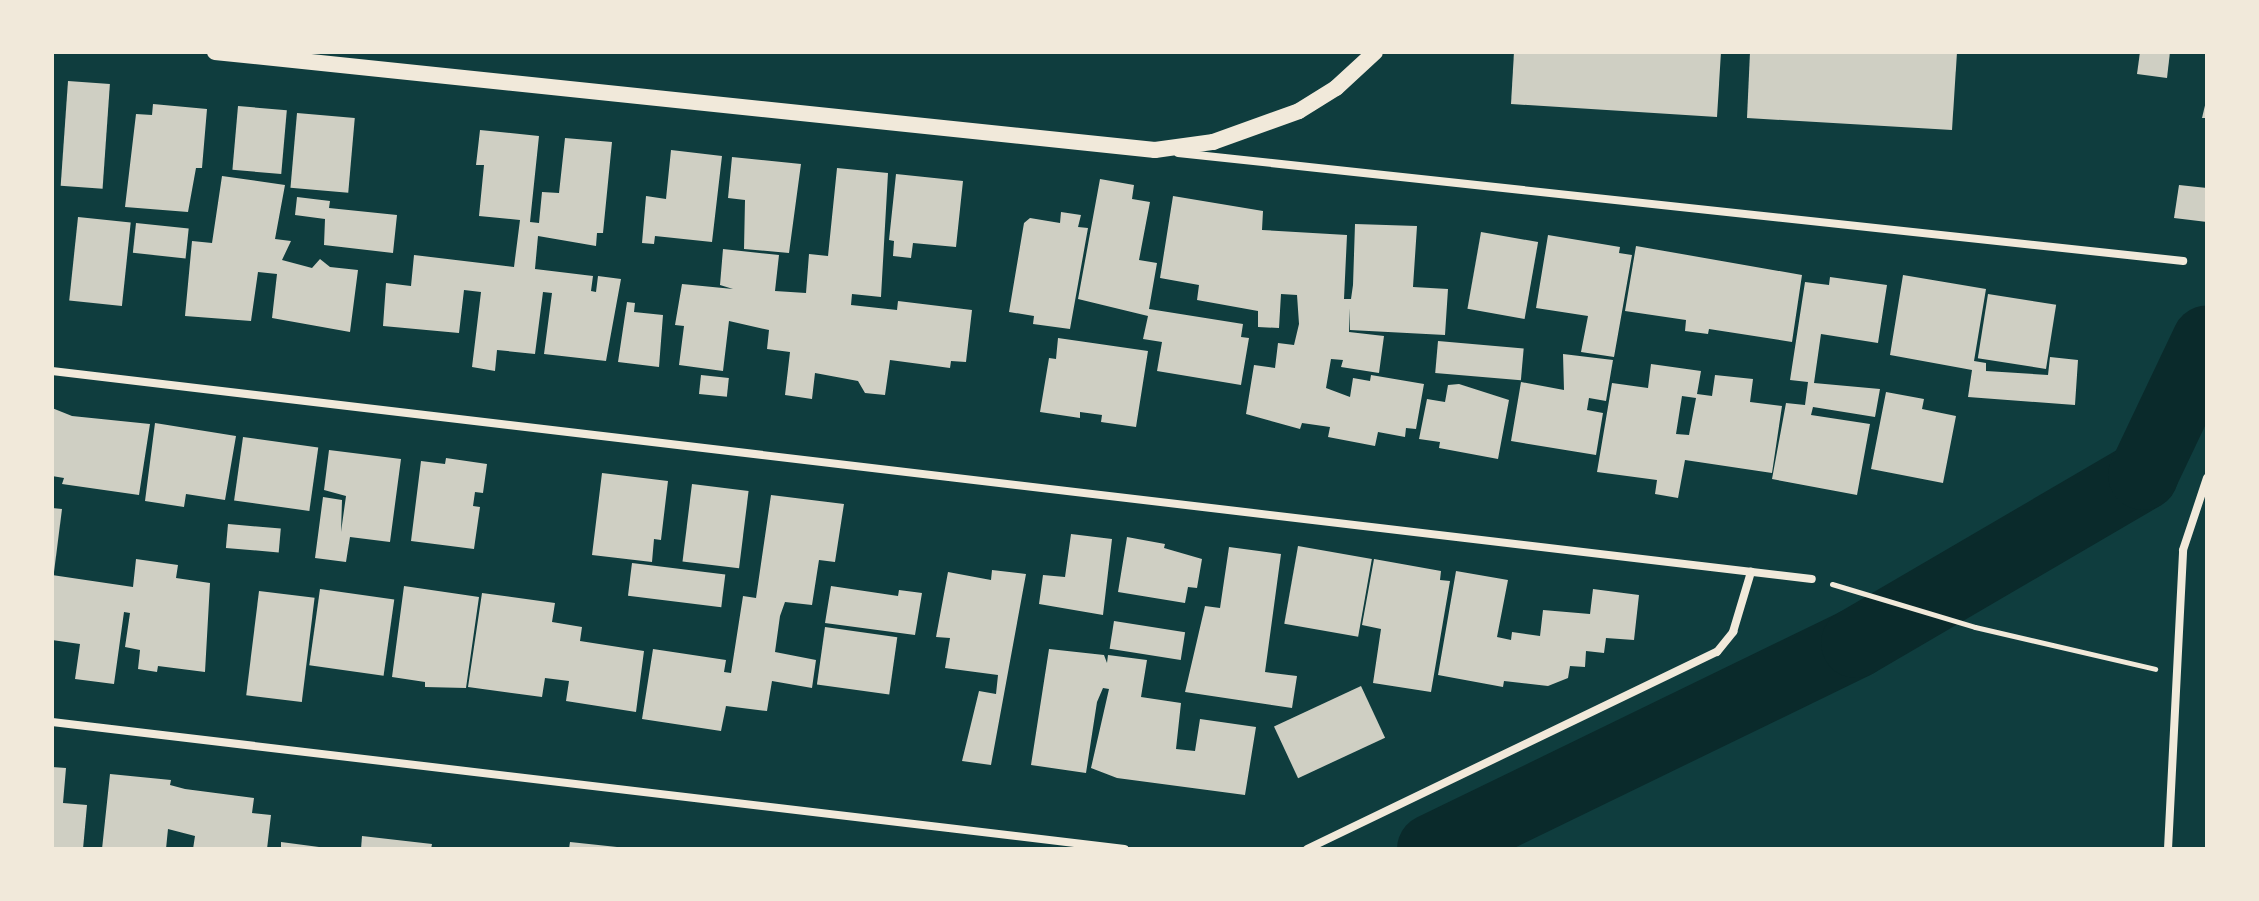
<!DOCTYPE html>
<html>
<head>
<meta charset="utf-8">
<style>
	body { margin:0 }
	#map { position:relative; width:2259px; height:901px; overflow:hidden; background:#0f3d3e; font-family:Montserrat,sans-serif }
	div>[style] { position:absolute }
	.river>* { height:70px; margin:-35px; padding:0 35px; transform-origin:35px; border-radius:35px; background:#0a2a2b }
	.building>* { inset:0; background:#cfcfc3; transform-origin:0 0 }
	.path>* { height:5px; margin:-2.5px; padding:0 2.5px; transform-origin:2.5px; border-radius:2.5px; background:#f1e9da }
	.minor>* { height:8px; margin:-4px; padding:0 4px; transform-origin:4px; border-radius:4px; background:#f1e9da }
	.secondary>* { height:16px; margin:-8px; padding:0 8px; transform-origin:8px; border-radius:8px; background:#f1e9da }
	span { translate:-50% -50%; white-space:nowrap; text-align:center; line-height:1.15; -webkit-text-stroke:6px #f1e9da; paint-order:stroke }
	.frame { position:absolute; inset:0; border:54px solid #f1e9da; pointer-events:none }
</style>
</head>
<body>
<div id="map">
	<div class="river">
		<div style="left:1432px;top:849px;width:471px;rotate:-25.9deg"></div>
		<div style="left:1856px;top:643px;width:333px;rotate:-30.3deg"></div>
		<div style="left:2143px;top:475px;width:149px;rotate:-64.6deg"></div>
	</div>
	<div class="building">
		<div style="clip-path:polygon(1514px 52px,1721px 52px,1717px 117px,1511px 104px)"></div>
		<div style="clip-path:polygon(1750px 52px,1957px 52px,1952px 130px,1747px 118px)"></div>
		<div style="clip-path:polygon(2140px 52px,2170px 52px,2167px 78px,2137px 74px)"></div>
		<div style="left:68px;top:81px;width:42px;height:105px;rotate:4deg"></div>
		<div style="clip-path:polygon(2207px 97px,2207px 118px,2202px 118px)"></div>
		<div style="clip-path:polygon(153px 104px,207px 109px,202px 168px,196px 168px,188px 212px,125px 207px,136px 114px,152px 115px)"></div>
		<div style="left:238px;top:106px;width:49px;height:64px;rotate:5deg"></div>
		<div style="left:297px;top:113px;width:58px;height:75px;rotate:5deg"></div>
		<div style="clip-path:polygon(480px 130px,539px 136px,530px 222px,539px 223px,542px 192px,559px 193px,565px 138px,612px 142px,603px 233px,597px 233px,596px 246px,538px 236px,535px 269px,593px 276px,591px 291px,596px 292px,598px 276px,621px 279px,606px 361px,544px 354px,552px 293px,543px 292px,535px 354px,497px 350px,495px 371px,472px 367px,481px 292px,464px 290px,459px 333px,383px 326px,386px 283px,411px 286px,414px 255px,514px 267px,520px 220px,479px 216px,484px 165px,476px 165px)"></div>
		<div style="clip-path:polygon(671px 150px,722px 156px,712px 242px,655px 236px,654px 244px,642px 243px,646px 196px,666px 199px)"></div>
		<div style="clip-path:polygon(732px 157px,801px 164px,789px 253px,744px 249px,745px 200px,728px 198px)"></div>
		<div style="clip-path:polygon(837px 168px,888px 173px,881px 297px,852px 294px,851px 305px,897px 310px,898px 301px,972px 310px,966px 362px,951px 361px,950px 368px,890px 360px,885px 395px,865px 393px,858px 381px,815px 373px,812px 399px,785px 395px,790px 352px,767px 349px,769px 330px,729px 321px,723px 371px,679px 365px,684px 326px,675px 325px,682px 284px,733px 289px,720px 285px,723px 249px,779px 255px,775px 291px,806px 293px,809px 254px,828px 256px)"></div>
		<div style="clip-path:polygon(896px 174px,963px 181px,956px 247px,913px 243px,911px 258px,893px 256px,894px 241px,889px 240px)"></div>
		<div style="clip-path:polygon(222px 176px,285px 185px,275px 239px,291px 241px,282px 260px,312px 268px,320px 259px,330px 267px,358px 270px,350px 332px,272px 318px,277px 274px,258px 272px,251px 321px,185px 316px,192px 241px,212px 243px)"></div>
		<div style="clip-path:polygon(1100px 179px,1134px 185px,1132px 199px,1150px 202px,1139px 260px,1157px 263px,1149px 309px,1243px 324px,1241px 337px,1249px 338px,1241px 385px,1157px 371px,1162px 342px,1143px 339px,1148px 316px,1078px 299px)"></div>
		<div style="clip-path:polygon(2179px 185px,2207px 188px,2207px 222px,2174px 218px)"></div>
		<div style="clip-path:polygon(1173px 196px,1263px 211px,1262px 230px,1347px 235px,1344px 299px,1351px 299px,1353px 285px,1355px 224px,1417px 226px,1413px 287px,1448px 289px,1445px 335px,1350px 330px,1350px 308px,1349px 332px,1384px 336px,1379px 373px,1341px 367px,1343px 360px,1331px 359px,1326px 388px,1350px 397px,1353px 378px,1370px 381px,1371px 375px,1424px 384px,1416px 429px,1406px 428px,1405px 437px,1378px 432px,1375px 446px,1328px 437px,1330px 427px,1302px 423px,1300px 429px,1246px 414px,1254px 365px,1275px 368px,1278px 343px,1294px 345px,1299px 324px,1297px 295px,1281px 294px,1279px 328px,1258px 327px,1258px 311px,1197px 300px,1199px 285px,1160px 278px)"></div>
		<div style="clip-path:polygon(297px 197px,330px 201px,329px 208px,397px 215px,393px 253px,324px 245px,325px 219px,295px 215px)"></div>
		<div style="clip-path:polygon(1061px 212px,1081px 215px,1078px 227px,1088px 228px,1070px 329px,1033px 324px,1034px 316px,1009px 312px,1024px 223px,1030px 218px,1060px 223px)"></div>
		<div style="left:78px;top:217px;width:53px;height:84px;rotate:6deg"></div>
		<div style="left:136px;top:223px;width:53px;height:30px;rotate:6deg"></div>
		<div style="left:1481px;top:232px;width:58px;height:78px;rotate:10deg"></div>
		<div style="clip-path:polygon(1548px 235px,1620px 247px,1619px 253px,1632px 255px,1614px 357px,1581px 352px,1588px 316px,1536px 308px)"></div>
		<div style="clip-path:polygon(1636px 246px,1802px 275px,1792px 342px,1709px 329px,1708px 334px,1685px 331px,1686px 320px,1625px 311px)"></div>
		<div style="clip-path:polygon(1903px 275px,1986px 289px,1974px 361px,1986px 363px,1986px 371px,2048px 375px,2050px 357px,2078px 360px,2075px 405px,1968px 397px,1972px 370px,1890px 355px)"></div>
		<div style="clip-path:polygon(1830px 277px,1887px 285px,1878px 343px,1821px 334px,1814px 383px,1880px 389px,1875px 417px,1813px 407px,1811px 415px,1870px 424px,1857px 495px,1772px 479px,1786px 403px,1805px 405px,1808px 382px,1790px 380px,1805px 282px,1829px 285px)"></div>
		<div style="left:1988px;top:294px;width:69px;height:65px;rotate:9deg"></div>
		<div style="clip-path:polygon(627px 302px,635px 303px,634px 312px,663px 315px,659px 367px,618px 362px)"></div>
		<div style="clip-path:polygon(1058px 338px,1148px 351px,1136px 427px,1101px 422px,1102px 415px,1080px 412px,1080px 418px,1040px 412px,1049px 358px,1056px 359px)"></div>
		<div style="left:1438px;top:341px;width:86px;height:32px;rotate:5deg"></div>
		<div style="clip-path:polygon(1563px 354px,1613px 360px,1606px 401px,1589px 398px,1587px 410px,1603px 413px,1596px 455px,1511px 441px,1521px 382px,1564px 390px)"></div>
		<div style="clip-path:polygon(evenodd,1651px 364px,1701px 371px,1697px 394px,1712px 396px,1715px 375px,1753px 379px,1750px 402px,1782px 406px,1772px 473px,1685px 460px,1678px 498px,1655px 494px,1657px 480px,1597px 472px,1612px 383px,1648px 388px,1651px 364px,1682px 396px,1696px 398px,1689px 435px,1676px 434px,1682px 396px)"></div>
		<div style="left:701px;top:375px;width:28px;height:19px;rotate:6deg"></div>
		<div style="clip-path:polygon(1459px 384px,1509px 400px,1498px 459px,1439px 448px,1440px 442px,1419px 439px,1427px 399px,1445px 402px,1448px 385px)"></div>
		<div style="clip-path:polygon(1886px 392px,1924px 399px,1922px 409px,1956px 416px,1943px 483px,1871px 469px)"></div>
		<div style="clip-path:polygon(52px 408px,72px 416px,150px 424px,139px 495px,62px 484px,64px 478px,52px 476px)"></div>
		<div style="clip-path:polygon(155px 423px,236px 436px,225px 500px,186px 494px,184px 507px,145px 501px)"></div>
		<div style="left:243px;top:437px;width:76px;height:64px;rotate:8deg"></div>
		<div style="clip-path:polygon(329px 450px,401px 459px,390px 542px,350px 537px,346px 562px,315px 558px,323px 497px,342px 500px,341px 532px,346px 496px,324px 490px)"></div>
		<div style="clip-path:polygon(446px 458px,487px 464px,483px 493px,475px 492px,473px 506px,480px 507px,474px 549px,411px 541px,421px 461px,445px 464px)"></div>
		<div style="clip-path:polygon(602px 473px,668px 481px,661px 540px,654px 539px,652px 562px,592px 555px)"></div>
		<div style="left:692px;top:484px;width:57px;height:78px;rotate:7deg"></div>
		<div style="clip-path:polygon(771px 495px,844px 504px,835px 562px,819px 560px,812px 605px,785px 602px,780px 616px,775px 652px,816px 660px,812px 688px,772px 681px,767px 711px,726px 706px,721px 731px,642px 719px,653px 649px,726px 660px,724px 672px,731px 673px,743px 596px,756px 598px)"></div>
		<div style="clip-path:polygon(52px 508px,62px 509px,54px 572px,52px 572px)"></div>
		<div style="left:228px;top:524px;width:53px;height:24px;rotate:5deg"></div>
		<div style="clip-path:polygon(1071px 534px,1112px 539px,1103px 615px,1039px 604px,1043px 575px,1065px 577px)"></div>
		<div style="clip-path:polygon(1127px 537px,1165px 544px,1164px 548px,1202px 559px,1197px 588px,1188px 587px,1185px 603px,1118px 592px)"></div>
		<div style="left:1298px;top:546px;width:75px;height:79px;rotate:10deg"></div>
		<div style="clip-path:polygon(1229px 547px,1281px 554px,1265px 672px,1297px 676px,1292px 708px,1185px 692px,1205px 606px,1220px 608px)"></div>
		<div style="clip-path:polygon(136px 559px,178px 565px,176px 578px,210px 583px,205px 672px,158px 666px,157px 672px,138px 669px,140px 650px,125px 647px,130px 613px,124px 612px,114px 684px,75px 679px,80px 644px,52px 640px,52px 575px,133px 587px)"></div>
		<div style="clip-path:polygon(1374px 559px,1441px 571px,1440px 580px,1450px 581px,1431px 692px,1373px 683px,1381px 629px,1362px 625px)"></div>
		<div style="left:632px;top:563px;width:94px;height:33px;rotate:7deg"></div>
		<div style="clip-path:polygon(992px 570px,1026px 574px,991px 765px,962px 761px,979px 691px,996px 694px,998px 675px,945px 668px,950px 638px,936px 637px,948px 572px,991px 580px)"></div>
		<div style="clip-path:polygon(1456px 571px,1508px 580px,1497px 637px,1511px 640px,1512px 632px,1540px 636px,1543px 610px,1590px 614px,1593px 589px,1639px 595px,1634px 640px,1606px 638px,1604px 653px,1586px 651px,1585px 667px,1570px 666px,1568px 678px,1548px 686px,1504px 681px,1503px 687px,1438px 675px)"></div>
		<div style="clip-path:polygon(404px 586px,479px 597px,466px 688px,425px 687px,425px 682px,392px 677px)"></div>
		<div style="clip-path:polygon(831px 586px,898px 596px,899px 590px,922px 593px,915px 635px,825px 623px)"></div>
		<div style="left:320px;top:589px;width:75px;height:77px;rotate:8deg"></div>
		<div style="left:259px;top:591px;width:56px;height:105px;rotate:7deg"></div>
		<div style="clip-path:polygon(482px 593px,555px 603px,552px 622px,582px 627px,580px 641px,644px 651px,636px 712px,566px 701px,569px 681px,545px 678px,542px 697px,468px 687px)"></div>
		<div style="left:1114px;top:621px;width:72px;height:28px;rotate:9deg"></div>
		<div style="left:825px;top:627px;width:73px;height:58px;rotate:8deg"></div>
		<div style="clip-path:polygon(1049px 649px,1104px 655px,1107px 663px,1108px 655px,1147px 660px,1141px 697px,1181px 703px,1176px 749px,1195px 751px,1200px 719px,1256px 727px,1245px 795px,1117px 778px,1091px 768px,1109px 689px,1103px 688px,1097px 702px,1086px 773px,1031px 765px)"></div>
		<div style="left:1361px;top:686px;width:57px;height:96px;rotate:65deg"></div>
		<div style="clip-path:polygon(52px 767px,66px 768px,63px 803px,87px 805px,83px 849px,52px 849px)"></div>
		<div style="clip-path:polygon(110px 774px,171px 780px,170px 785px,185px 789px,254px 798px,252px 813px,271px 815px,267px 849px,193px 849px,195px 836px,168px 829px,166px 849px,102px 849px)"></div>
		<div style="clip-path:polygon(362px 836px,432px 844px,431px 849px,361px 849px)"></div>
		<div style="clip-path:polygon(281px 842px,319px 847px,319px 849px,281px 849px)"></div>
		<div style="clip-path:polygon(570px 842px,617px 847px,616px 849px,569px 849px)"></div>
	</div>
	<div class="path">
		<div style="left:1832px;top:584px;width:149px;rotate:16.7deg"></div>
		<div style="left:1975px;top:627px;width:185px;rotate:13.1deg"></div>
	</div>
	<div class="minor">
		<div style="left:1178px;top:153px;width:1011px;rotate:6.13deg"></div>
		<div style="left:52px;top:371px;width:1772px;rotate:6.74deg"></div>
		<div style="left:52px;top:722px;width:1080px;rotate:6.75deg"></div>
		<div style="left:1307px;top:849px;width:455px;rotate:-25.7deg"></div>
		<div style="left:1717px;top:652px;width:26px;rotate:-51deg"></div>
		<div style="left:1733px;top:632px;width:63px;rotate:-73.3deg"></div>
		<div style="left:2168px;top:849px;width:299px;rotate:-87.1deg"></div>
		<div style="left:2183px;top:550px;width:76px;rotate:-71.6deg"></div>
	</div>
	<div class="secondary">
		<div style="left:215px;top:52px;width:945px;rotate:5.95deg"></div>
		<div style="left:1155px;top:150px;width:59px;rotate:-7.9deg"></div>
		<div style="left:1213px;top:142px;width:91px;rotate:-19.8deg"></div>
		<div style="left:1299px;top:111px;width:44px;rotate:-31.9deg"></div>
		<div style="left:1336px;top:88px;width:53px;rotate:-42.7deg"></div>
	</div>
	<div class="frame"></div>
</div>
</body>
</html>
